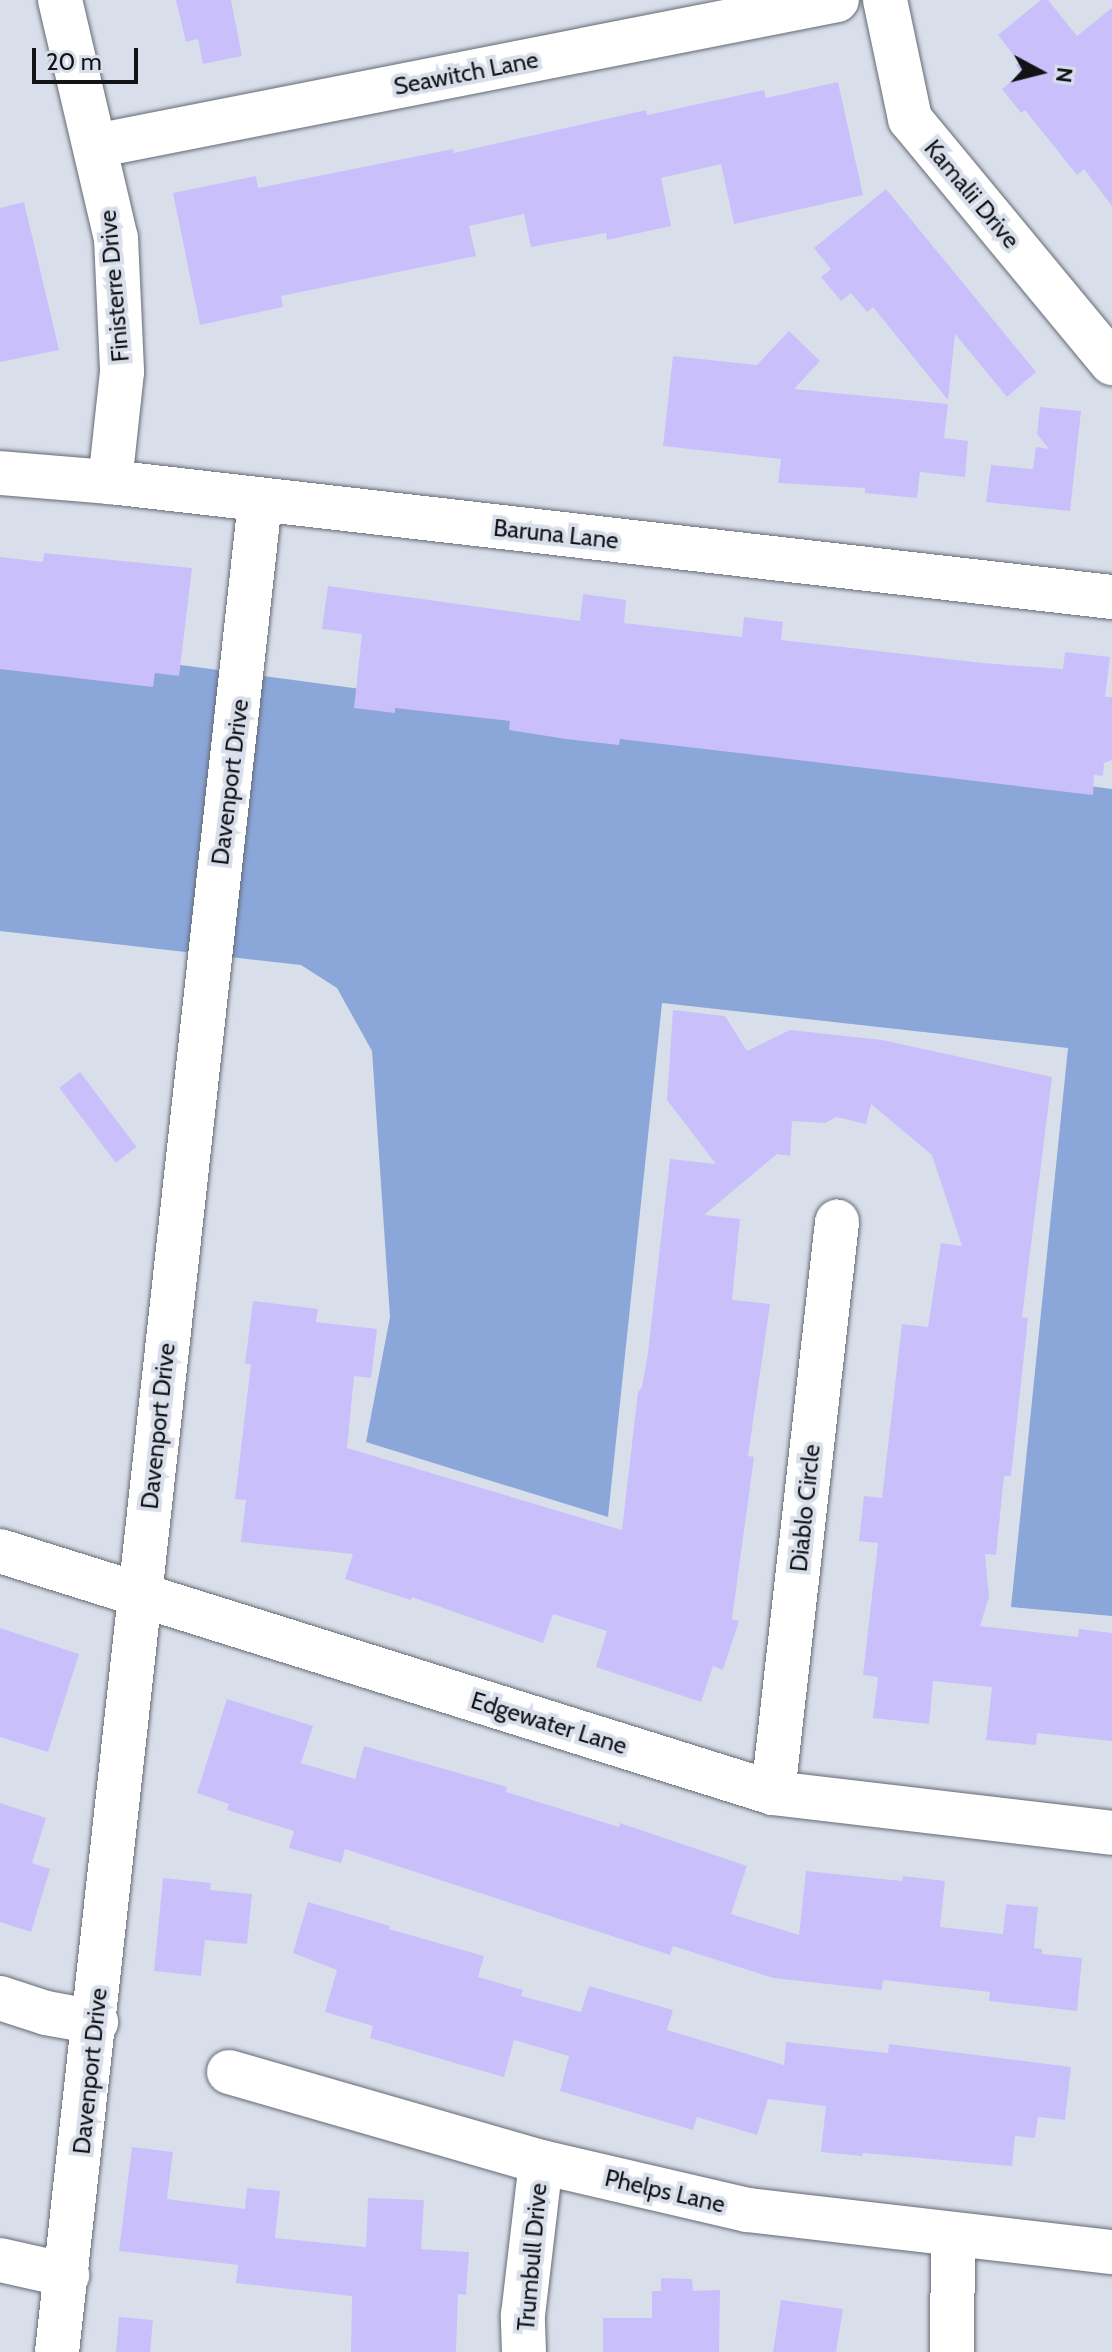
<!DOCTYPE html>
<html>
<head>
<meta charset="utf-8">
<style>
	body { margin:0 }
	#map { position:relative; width:1112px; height:2352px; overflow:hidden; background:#d9dfea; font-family:Cabin,sans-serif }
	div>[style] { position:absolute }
	.water>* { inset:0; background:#8ba6d9 }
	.building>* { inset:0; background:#c9c0fb; transform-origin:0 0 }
	.roads { filter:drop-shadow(0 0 2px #656a74) drop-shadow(0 0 2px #656a74) }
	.minor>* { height:44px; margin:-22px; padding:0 22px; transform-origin:22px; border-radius:22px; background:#fff }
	span { translate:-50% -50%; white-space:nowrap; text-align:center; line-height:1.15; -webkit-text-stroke:8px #d9dfea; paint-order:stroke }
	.street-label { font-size:24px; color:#111316 }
	.north { position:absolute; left:1000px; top:32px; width:80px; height:80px; -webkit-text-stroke:6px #d9dfea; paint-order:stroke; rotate:97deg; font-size:22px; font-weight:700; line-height:32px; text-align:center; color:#111316 }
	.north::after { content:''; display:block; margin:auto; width:28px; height:36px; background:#111316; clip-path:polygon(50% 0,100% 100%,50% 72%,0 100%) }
	.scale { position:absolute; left:32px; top:48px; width:106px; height:36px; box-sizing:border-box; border:4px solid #111316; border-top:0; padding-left:10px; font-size:24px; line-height:28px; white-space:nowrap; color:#111316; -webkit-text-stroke:6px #d9dfea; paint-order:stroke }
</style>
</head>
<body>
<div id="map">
	<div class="water">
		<div style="clip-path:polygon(0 641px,1112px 789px,1112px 1616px,1011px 1607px,1068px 1048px,662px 1003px,608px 1517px,366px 1442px,390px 1317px,372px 1051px,337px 988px,301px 965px,0 931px)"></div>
	</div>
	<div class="building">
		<div style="clip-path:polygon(176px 0,231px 0,242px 56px,203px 64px,198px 39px,186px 42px)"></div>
		<div style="clip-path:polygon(1041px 0,1048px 0,1077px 36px,1112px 8px,1112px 206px,1084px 169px,1077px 175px,1025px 110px,1021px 113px,1002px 89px,1021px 73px,1016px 65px,1019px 62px,998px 35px)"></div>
		<div style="clip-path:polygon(838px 82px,863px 195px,734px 224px,721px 164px,661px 178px,671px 226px,607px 240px,606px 233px,531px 247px,524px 214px,469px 226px,476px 256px,281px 296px,283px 307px,200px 325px,173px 193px,256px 176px,258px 188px,453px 149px,454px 153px,646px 110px,647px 115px,764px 90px,766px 98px)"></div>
		<div style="clip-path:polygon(886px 189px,1036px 372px,1007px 397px,955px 334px,948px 400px,873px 307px,867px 312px,851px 293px,841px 301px,821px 277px,831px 269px,814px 248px)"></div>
		<div style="clip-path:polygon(24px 202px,59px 350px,0 362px,0 208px)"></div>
		<div style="clip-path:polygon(789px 331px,820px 361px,794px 389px,948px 404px,944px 438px,968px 441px,965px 477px,920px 472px,917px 498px,865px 493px,865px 488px,778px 483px,781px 459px,663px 446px,673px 356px,757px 365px)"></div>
		<div style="clip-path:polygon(1040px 407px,1081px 411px,1070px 511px,986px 502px,991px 465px,1033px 469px,1036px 447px,1049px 449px,1037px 434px)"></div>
		<div style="clip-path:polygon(44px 553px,192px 568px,179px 676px,155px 673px,153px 687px,0 669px,0 557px,43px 562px)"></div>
		<div style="clip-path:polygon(328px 586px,580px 621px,583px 594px,626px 600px,624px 623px,742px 637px,744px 617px,783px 622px,781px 640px,983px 663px,1063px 669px,1065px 652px,1110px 657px,1105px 697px,1112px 697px,1112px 760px,1104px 763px,1103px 776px,1094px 775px,1093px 795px,620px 739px,619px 745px,566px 739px,509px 730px,510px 721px,395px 708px,395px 713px,354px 708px,362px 634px,322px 629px)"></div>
		<div style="clip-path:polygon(673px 1010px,725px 1016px,747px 1051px,790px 1030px,882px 1040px,1052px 1077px,1022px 1317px,1028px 1318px,1011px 1476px,1004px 1476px,996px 1555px,985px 1554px,989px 1597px,980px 1626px,1078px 1637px,1079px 1629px,1112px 1633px,1112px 1741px,1037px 1733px,1036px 1745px,986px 1740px,992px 1687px,933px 1681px,929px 1724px,873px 1718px,878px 1677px,863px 1675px,878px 1543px,859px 1541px,864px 1496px,882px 1498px,902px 1324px,928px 1327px,941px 1243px,962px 1246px,932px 1155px,871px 1104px,866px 1124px,836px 1117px,825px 1123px,792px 1121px,790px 1156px,777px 1154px,704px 1215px,740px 1219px,732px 1300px,770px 1304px,748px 1456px,754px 1457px,732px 1619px,739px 1621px,723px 1670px,713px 1666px,701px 1702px,596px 1667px,607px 1631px,553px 1614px,543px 1643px,412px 1597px,411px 1600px,345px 1579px,353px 1554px,241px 1542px,246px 1500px,235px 1499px,251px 1364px,245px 1364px,253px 1301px,318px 1309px,316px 1322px,377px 1329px,371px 1378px,354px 1376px,347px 1448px,622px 1530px,638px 1392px,642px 1387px,648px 1353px,670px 1159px,716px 1164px,667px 1100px)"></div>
		<div style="left:80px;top:1072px;width:94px;height:26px;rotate:53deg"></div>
		<div style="clip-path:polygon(0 1628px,79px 1654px,48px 1752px,0 1737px)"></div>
		<div style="clip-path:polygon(227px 1699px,313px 1726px,301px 1763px,355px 1779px,364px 1746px,507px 1787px,506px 1792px,619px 1827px,620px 1823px,747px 1866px,731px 1914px,799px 1935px,806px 1871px,902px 1881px,903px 1876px,945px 1881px,940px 1927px,1003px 1934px,1006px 1904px,1038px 1907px,1034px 1948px,1042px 1949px,1042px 1954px,1082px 1958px,1077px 2011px,989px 2001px,990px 1992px,883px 1980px,882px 1990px,773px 1978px,673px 1946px,670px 1955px,345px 1849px,341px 1863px,289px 1848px,294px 1831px,227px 1810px,229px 1804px,197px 1793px)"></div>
		<div style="clip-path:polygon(0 1803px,46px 1818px,32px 1863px,50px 1869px,31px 1932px,0 1922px)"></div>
		<div style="clip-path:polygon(163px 1878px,211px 1883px,210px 1890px,252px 1894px,247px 1944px,205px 1940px,201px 1976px,154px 1971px)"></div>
		<div style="clip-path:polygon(308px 1902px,390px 1926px,389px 1929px,484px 1956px,478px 1977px,523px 1990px,521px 1996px,581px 2012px,589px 1986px,673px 2010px,667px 2030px,784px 2065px,786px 2042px,888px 2053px,889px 2044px,1071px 2067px,1065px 2120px,1038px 2117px,1035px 2138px,1015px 2136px,1012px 2166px,863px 2153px,862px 2156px,821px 2152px,826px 2106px,768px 2099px,757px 2135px,697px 2117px,693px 2130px,560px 2091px,569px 2056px,514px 2040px,504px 2077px,465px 2066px,370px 2038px,373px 2026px,325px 2012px,337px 1970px,293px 1953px)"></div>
		<div style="clip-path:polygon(132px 2147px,173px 2152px,167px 2199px,245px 2209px,247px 2188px,280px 2191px,275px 2238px,366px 2247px,368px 2198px,424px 2200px,421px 2249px,469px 2252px,466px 2295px,458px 2294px,456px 2352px,351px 2352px,352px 2296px,236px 2283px,238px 2265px,119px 2251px)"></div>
		<div style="clip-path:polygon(661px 2278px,692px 2279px,693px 2291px,720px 2290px,719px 2352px,603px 2352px,603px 2318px,652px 2318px,652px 2291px,661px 2291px)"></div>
		<div style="clip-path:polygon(781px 2300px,843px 2309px,836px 2352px,773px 2352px)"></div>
		<div style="left:119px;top:2317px;width:34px;height:35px;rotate:5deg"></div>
	</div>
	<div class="roads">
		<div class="minor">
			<div style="left:60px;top:0;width:244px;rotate:76.8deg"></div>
			<div style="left:116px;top:238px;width:134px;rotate:87.4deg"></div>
			<div style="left:122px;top:372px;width:111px;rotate:96.2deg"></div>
			<div style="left:885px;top:0;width:122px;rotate:78.1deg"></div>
			<div style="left:910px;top:119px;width:317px;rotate:50.4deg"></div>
			<div style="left:95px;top:146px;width:756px;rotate:-11.13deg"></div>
			<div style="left:0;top:473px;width:110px;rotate:4.7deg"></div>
			<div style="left:110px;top:482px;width:1009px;rotate:6.55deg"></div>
			<div style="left:0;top:1551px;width:810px;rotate:17.38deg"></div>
			<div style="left:773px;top:1793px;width:341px;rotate:6.7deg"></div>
			<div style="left:773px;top:1793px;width:575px;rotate:-83.6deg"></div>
			<div style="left:0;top:1998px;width:48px;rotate:18.1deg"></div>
			<div style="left:46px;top:2013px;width:51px;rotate:10.2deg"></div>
			<div style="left:229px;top:2072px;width:325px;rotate:16.1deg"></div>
			<div style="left:541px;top:2162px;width:212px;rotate:13.1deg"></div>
			<div style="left:747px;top:2210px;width:367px;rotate:6.6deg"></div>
			<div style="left:0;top:2260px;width:69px;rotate:12.6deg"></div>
			<div style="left:57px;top:2352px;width:1862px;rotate:-83.74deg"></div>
			<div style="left:524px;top:2352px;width:37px;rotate:-92deg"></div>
			<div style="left:523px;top:2315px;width:154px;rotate:-83.3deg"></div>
			<div style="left:952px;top:2352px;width:117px;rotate:-89.5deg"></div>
		</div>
	</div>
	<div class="street-label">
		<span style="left:466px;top:73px;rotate:-11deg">Seawitch Lane</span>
		<span style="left:972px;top:194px;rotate:50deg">Kamalii Drive</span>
		<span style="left:114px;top:286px;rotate:-95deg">Finisterre Drive</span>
		<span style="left:556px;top:534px;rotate:6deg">Baruna Lane</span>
		<span style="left:230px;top:782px;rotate:-83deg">Davenport Drive</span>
		<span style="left:158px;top:1426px;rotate:-84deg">Davenport Drive</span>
		<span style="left:805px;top:1508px;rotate:-84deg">Diablo Circle</span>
		<span style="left:549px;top:1723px;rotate:17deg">Edgewater Lane</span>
		<span style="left:90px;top:2071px;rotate:-84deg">Davenport Drive</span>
		<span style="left:665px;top:2191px;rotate:13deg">Phelps Lane</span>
		<span style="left:532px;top:2257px;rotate:-85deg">Trumbull Drive</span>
	</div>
	<div class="north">N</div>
	<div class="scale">20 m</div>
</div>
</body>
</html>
